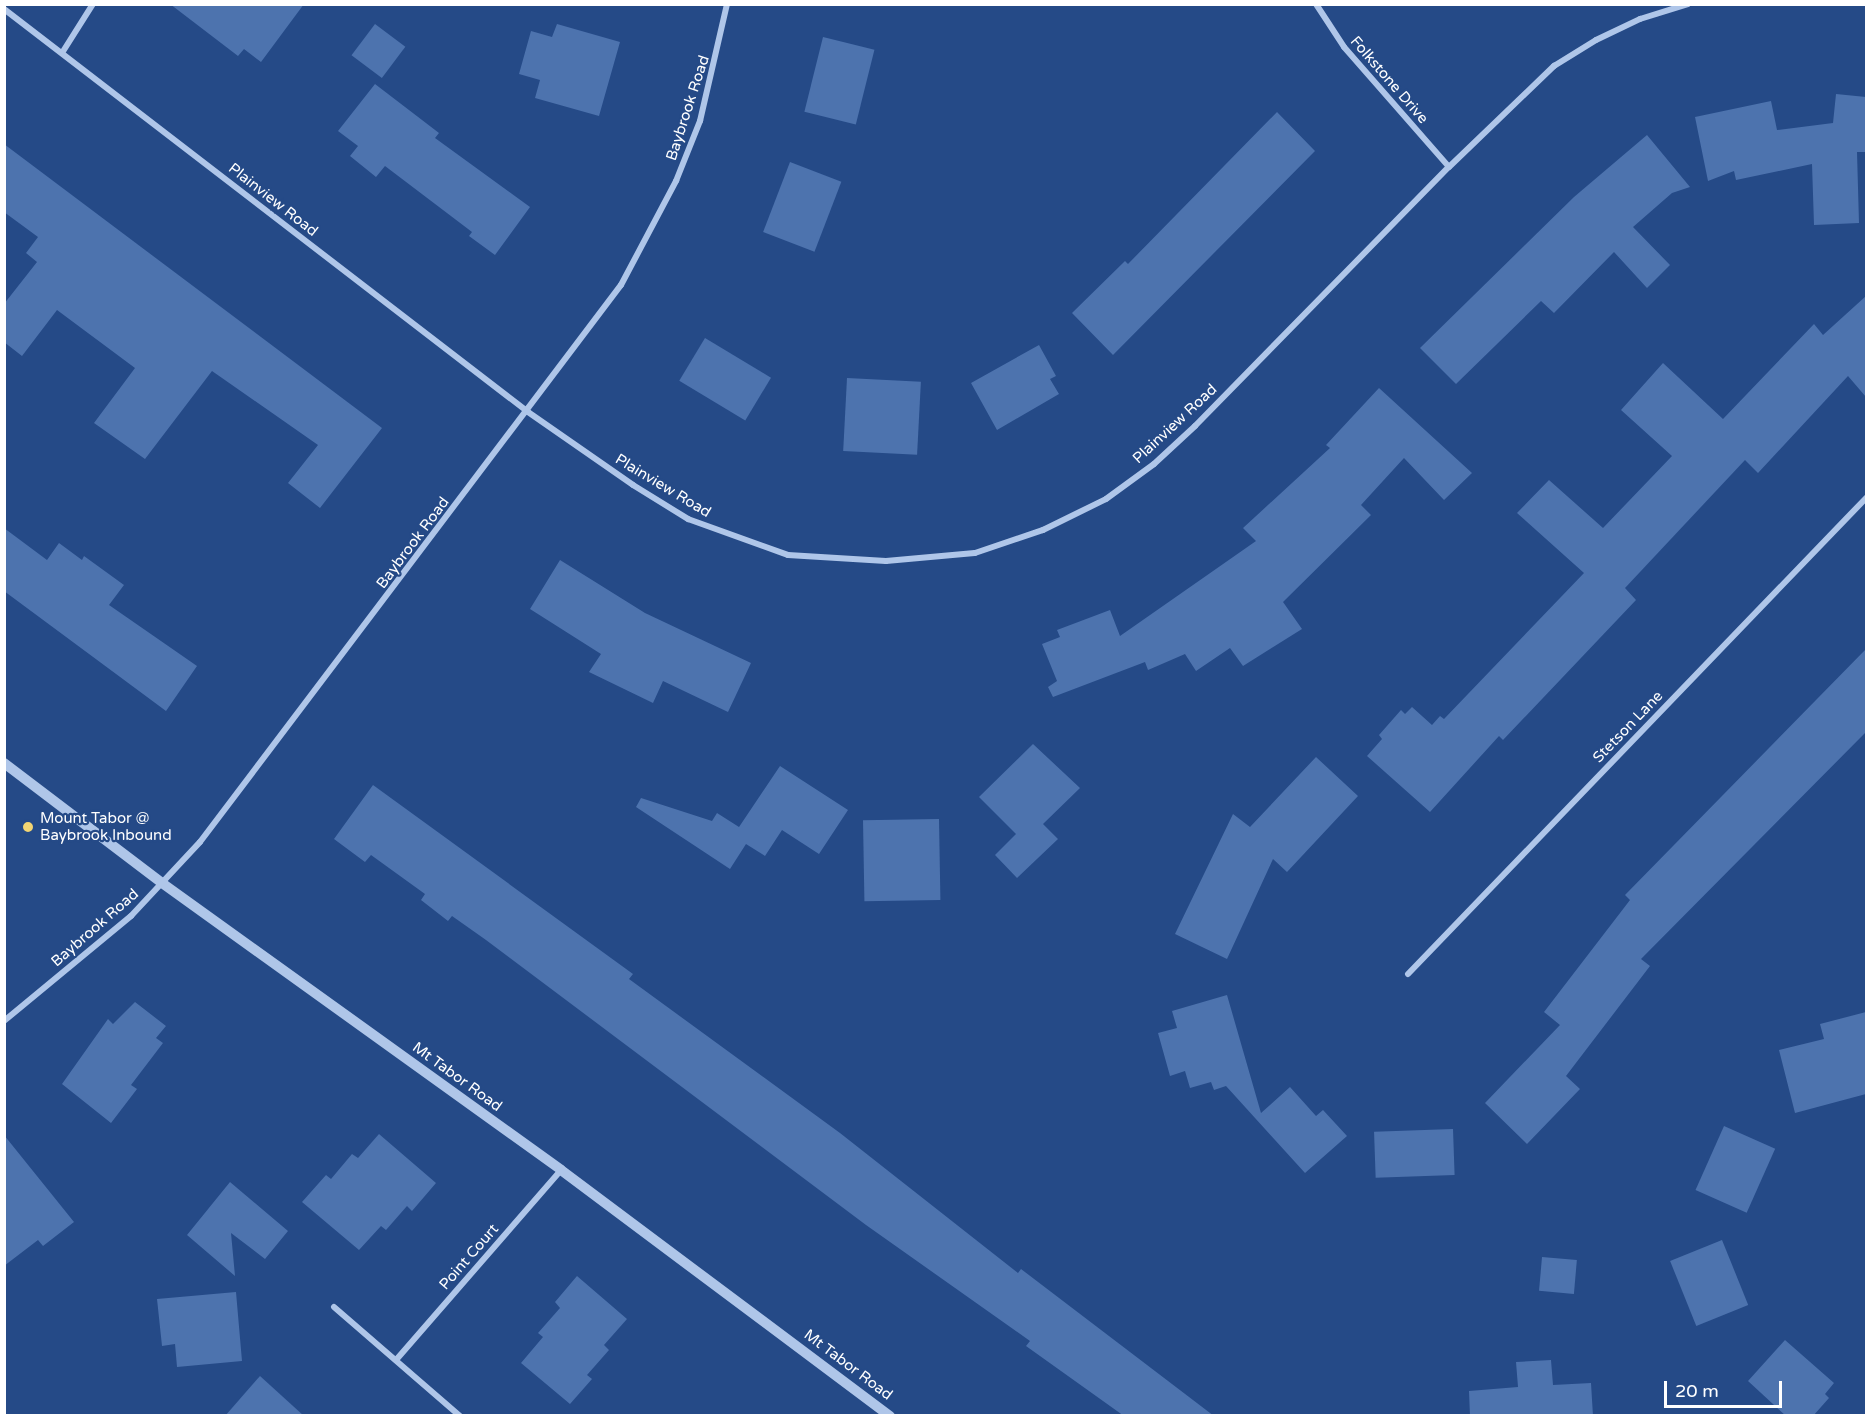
<!DOCTYPE html>
<html>
<head>
<meta charset="utf-8">
<style>
	body { margin:0 }
	#map { position:relative; width:1871px; height:1420px; overflow:hidden; background:#254a87; font-family:"Varela Round",sans-serif }
	div>[style] { position:absolute }
	.building>* { inset:0; background:#4d73ae; transform-origin:0 0 }
	.minor>* { height:6px; margin:-3px; padding:0 3px; transform-origin:3px; border-radius:3px; background:#afc6e9 }
	.tertiary>* { height:10px; margin:-5px; padding:0 5px; transform-origin:5px; border-radius:5px; background:#afc6e9 }
	.dots>* { width:16px; height:16px; translate:-50% -50%; box-sizing:border-box; border:3px solid #254a87; border-radius:50% }
	span { translate:-50% -50%; white-space:nowrap; text-align:center; line-height:1.15; -webkit-text-stroke:4.5px #254a87; paint-order:stroke }
	.street-label { font-size:15px; color:#fff }
	.poi-label { font-size:15px; color:#fff }
	.left { translate:0 -50%; text-align:left }
	.frame { position:absolute; inset:0; border:6px solid #fff; pointer-events:none }
	.scale { position:absolute; left:1664px; top:1381px; width:118px; height:27px; box-sizing:border-box; border:3px solid #fff; border-top:0; padding-left:8px; font-size:18px; line-height:21px; white-space:nowrap; color:#fff; -webkit-text-stroke:4px #254a87; paint-order:stroke }
</style>
</head>
<body>
<div id="map">
	<div class="building">
		<div style="clip-path:polygon(170px 4px,304px 4px,261px 62px,244px 49px,238px 56px)"></div>
		<div style="left:375px;top:24px;width:38px;height:39px;rotate:37deg"></div>
		<div style="clip-path:polygon(557px 24px,620px 42px,599px 116px,535px 98px,540px 80px,519px 74px,531px 31px,552px 37px)"></div>
		<div style="left:823px;top:37px;width:53px;height:77px;rotate:14deg"></div>
		<div style="clip-path:polygon(375px 84px,439px 133px,435px 138px,530px 207px,495px 255px,469px 236px,472px 232px,385px 166px,376px 177px,350px 156px,358px 146px,338px 131px)"></div>
		<div style="clip-path:polygon(1836px 94px,1866px 97px,1866px 152px,1857px 152px,1859px 223px,1814px 225px,1812px 164px,1736px 180px,1734px 171px,1708px 181px,1695px 117px,1771px 101px,1777px 130px,1833px 123px)"></div>
		<div style="clip-path:polygon(1277px 112px,1315px 151px,1113px 355px,1072px 313px,1125px 261px,1128px 264px)"></div>
		<div style="clip-path:polygon(1647px 135px,1690px 187px,1672px 193px,1633px 227px,1670px 265px,1647px 288px,1614px 252px,1554px 313px,1541px 301px,1456px 384px,1420px 348px,1574px 197px)"></div>
		<div style="clip-path:polygon(4px 144px,382px 428px,320px 508px,288px 483px,318px 445px,212px 371px,145px 459px,94px 423px,135px 368px,57px 310px,22px 356px,4px 342px,4px 304px,37px 262px,26px 253px,38px 237px,4px 212px)"></div>
		<div style="left:790px;top:162px;width:55px;height:75px;rotate:21deg"></div>
		<div style="clip-path:polygon(1866px 296px,1866px 397px,1848px 376px,1758px 473px,1745px 460px,1625px 588px,1636px 600px,1503px 740px,1499px 736px,1430px 812px,1367px 756px,1382px 739px,1379px 735px,1401px 710px,1405px 714px,1412px 707px,1432px 725px,1440px 716px,1444px 719px,1584px 573px,1517px 513px,1549px 480px,1603px 528px,1672px 456px,1621px 410px,1663px 363px,1723px 419px,1814px 324px,1823px 335px)"></div>
		<div style="left:705px;top:338px;width:77px;height:50px;rotate:31deg"></div>
		<div style="clip-path:polygon(1039px 345px,1056px 376px,1050px 379px,1059px 394px,997px 430px,971px 383px)"></div>
		<div style="left:847px;top:378px;width:74px;height:73px;rotate:3deg"></div>
		<div style="clip-path:polygon(1379px 388px,1472px 473px,1444px 500px,1404px 458px,1361px 505px,1371px 515px,1283px 602px,1302px 629px,1243px 666px,1230px 648px,1196px 671px,1185px 654px,1148px 670px,1145px 662px,1053px 697px,1048px 687px,1057px 681px,1042px 644px,1060px 637px,1057px 630px,1110px 610px,1120px 636px,1256px 541px,1243px 528px,1330px 448px,1326px 445px)"></div>
		<div style="clip-path:polygon(4px 528px,47px 560px,59px 543px,82px 560px,84px 556px,124px 585px,109px 605px,197px 666px,166px 711px,4px 591px)"></div>
		<div style="clip-path:polygon(560px 560px,645px 613px,751px 663px,728px 712px,663px 681px,653px 703px,589px 672px,601px 654px,530px 609px)"></div>
		<div style="clip-path:polygon(1866px 649px,1866px 732px,1641px 959px,1650px 966px,1566px 1076px,1580px 1089px,1527px 1144px,1485px 1103px,1560px 1025px,1544px 1012px,1630px 900px,1625px 895px)"></div>
		<div style="clip-path:polygon(1033px 744px,1080px 788px,1043px 824px,1058px 839px,1017px 878px,995px 855px,1016px 834px,979px 797px)"></div>
		<div style="clip-path:polygon(1316px 757px,1358px 796px,1287px 872px,1273px 859px,1227px 959px,1175px 934px,1233px 814px,1250px 827px)"></div>
		<div style="clip-path:polygon(780px 766px,848px 810px,819px 854px,782px 830px,765px 856px,746px 844px,730px 869px,636px 807px,641px 798px,712px 821px,717px 813px,739px 827px)"></div>
		<div style="clip-path:polygon(373px 785px,633px 974px,629px 979px,840px 1133px,1018px 1273px,1021px 1269px,1214px 1416px,1124px 1416px,1026px 1346px,1030px 1341px,866px 1225px,486px 940px,452px 916px,448px 921px,421px 900px,425px 894px,371px 855px,365px 862px,334px 839px)"></div>
		<div style="left:939px;top:819px;width:81px;height:76px;rotate:89deg"></div>
		<div style="clip-path:polygon(1227px 995px,1261px 1113px,1290px 1087px,1316px 1116px,1323px 1110px,1347px 1136px,1305px 1173px,1226px 1086px,1214px 1090px,1211px 1082px,1190px 1088px,1185px 1071px,1170px 1076px,1158px 1033px,1177px 1028px,1172px 1011px)"></div>
		<div style="clip-path:polygon(135px 1002px,166px 1026px,156px 1038px,163px 1043px,131px 1085px,137px 1089px,111px 1123px,62px 1084px,108px 1019px,113px 1024px)"></div>
		<div style="clip-path:polygon(1866px 1012px,1866px 1094px,1795px 1113px,1779px 1050px,1824px 1039px,1820px 1024px)"></div>
		<div style="left:1724px;top:1126px;width:56px;height:70px;rotate:24deg"></div>
		<div style="left:1453px;top:1129px;width:46px;height:79px;rotate:88deg"></div>
		<div style="clip-path:polygon(379px 1134px,436px 1183px,412px 1211px,407px 1206px,386px 1230px,381px 1226px,359px 1250px,302px 1202px,326px 1175px,331px 1179px,352px 1154px,358px 1158px)"></div>
		<div style="clip-path:polygon(4px 1135px,74px 1222px,43px 1246px,38px 1240px,4px 1266px)"></div>
		<div style="clip-path:polygon(230px 1182px,288px 1231px,265px 1259px,231px 1233px,235px 1276px,187px 1235px)"></div>
		<div style="left:1722px;top:1240px;width:70px;height:56px;rotate:68deg"></div>
		<div style="left:1542px;top:1257px;width:35px;height:34px;rotate:5deg"></div>
		<div style="clip-path:polygon(577px 1276px,627px 1319px,604px 1345px,609px 1350px,587px 1375px,592px 1379px,570px 1404px,521px 1363px,543px 1337px,538px 1333px,560px 1308px,555px 1302px)"></div>
		<div style="clip-path:polygon(236px 1292px,242px 1361px,177px 1367px,175px 1344px,162px 1346px,157px 1299px)"></div>
		<div style="clip-path:polygon(1785px 1340px,1834px 1383px,1825px 1394px,1829px 1398px,1813px 1416px,1786px 1416px,1748px 1381px)"></div>
		<div style="clip-path:polygon(1551px 1360px,1553px 1385px,1591px 1383px,1593px 1416px,1470px 1416px,1469px 1391px,1518px 1387px,1516px 1362px)"></div>
		<div style="clip-path:polygon(260px 1376px,304px 1416px,225px 1416px)"></div>
	</div>
	<div class="minor">
		<div style="left:1316px;top:4px;width:51px;rotate:56.9deg"></div>
		<div style="left:1344px;top:47px;width:159px;rotate:48.8deg"></div>
		<div style="left:4px;top:9px;width:661px;rotate:37.56deg"></div>
		<div style="left:528px;top:412px;width:128px;rotate:34.8deg"></div>
		<div style="left:633px;top:485px;width:65px;rotate:31.7deg"></div>
		<div style="left:688px;top:519px;width:106px;rotate:19.8deg"></div>
		<div style="left:788px;top:555px;width:98px;rotate:3.5deg"></div>
		<div style="left:886px;top:561px;width:89px;rotate:-5.1deg"></div>
		<div style="left:975px;top:553px;width:72px;rotate:-18.7deg"></div>
		<div style="left:1043px;top:530px;width:70px;rotate:-26.2deg"></div>
		<div style="left:1106px;top:499px;width:59px;rotate:-36.1deg"></div>
		<div style="left:1154px;top:464px;width:56px;rotate:-42.8deg"></div>
		<div style="left:1195px;top:426px;width:363px;rotate:-45.6deg"></div>
		<div style="left:1449px;top:167px;width:146px;rotate:-43.9deg"></div>
		<div style="left:1554px;top:66px;width:49px;rotate:-31.8deg"></div>
		<div style="left:1596px;top:40px;width:49px;rotate:-25.5deg"></div>
		<div style="left:1640px;top:19px;width:50px;rotate:-17.4deg"></div>
		<div style="left:62px;top:53px;width:58px;rotate:-57.7deg"></div>
		<div style="left:1408px;top:974px;width:661px;rotate:-46.1deg"></div>
		<div style="left:4px;top:1021px;width:165px;rotate:-39.6deg"></div>
		<div style="left:131px;top:916px;width:101px;rotate:-47deg"></div>
		<div style="left:200px;top:842px;width:698px;rotate:-52.92deg"></div>
		<div style="left:621px;top:285px;width:118px;rotate:-62.1deg"></div>
		<div style="left:676px;top:181px;width:65px;rotate:-68.2deg"></div>
		<div style="left:700px;top:121px;width:120px;rotate:-77deg"></div>
		<div style="left:334px;top:1307px;width:167px;rotate:40.9deg"></div>
		<div style="left:396px;top:1360px;width:252px;rotate:-49deg"></div>
	</div>
	<div class="tertiary">
		<div style="left:4px;top:763px;width:198px;rotate:37.2deg"></div>
		<div style="left:162px;top:883px;width:491px;rotate:35.7deg"></div>
		<div style="left:561px;top:1170px;width:411px;rotate:36.8deg"></div>
	</div>
	<div class="dots">
		<div style="left:28px;top:827px;background:#f3d573"></div>
	</div>
	<div class="street-label">
		<span style="left:1389px;top:80px;rotate:49deg">Folkstone Drive</span>
		<span style="left:688px;top:108px;rotate:-72deg">Baybrook Road</span>
		<span style="left:273px;top:200px;rotate:38deg">Plainview Road</span>
		<span style="left:1175px;top:424px;rotate:-43deg">Plainview Road</span>
		<span style="left:663px;top:486px;rotate:31deg">Plainview Road</span>
		<span style="left:413px;top:543px;rotate:-53deg">Baybrook Road</span>
		<span style="left:1628px;top:727px;rotate:-46deg">Stetson Lane</span>
		<span style="left:95px;top:928px;rotate:-41deg">Baybrook Road</span>
		<span style="left:457px;top:1077px;rotate:36deg">Mt Tabor Road</span>
		<span style="left:469px;top:1257px;rotate:-49deg">Point Court</span>
		<span style="left:848px;top:1365px;rotate:37deg">Mt Tabor Road</span>
	</div>
	<div class="poi-label">
		<span class="left" style="left:40px;top:827px">Mount Tabor @<br>Baybrook Inbound</span>
	</div>
	<div class="frame"></div>
	<div class="scale">20 m</div>
</div>
</body>
</html>
